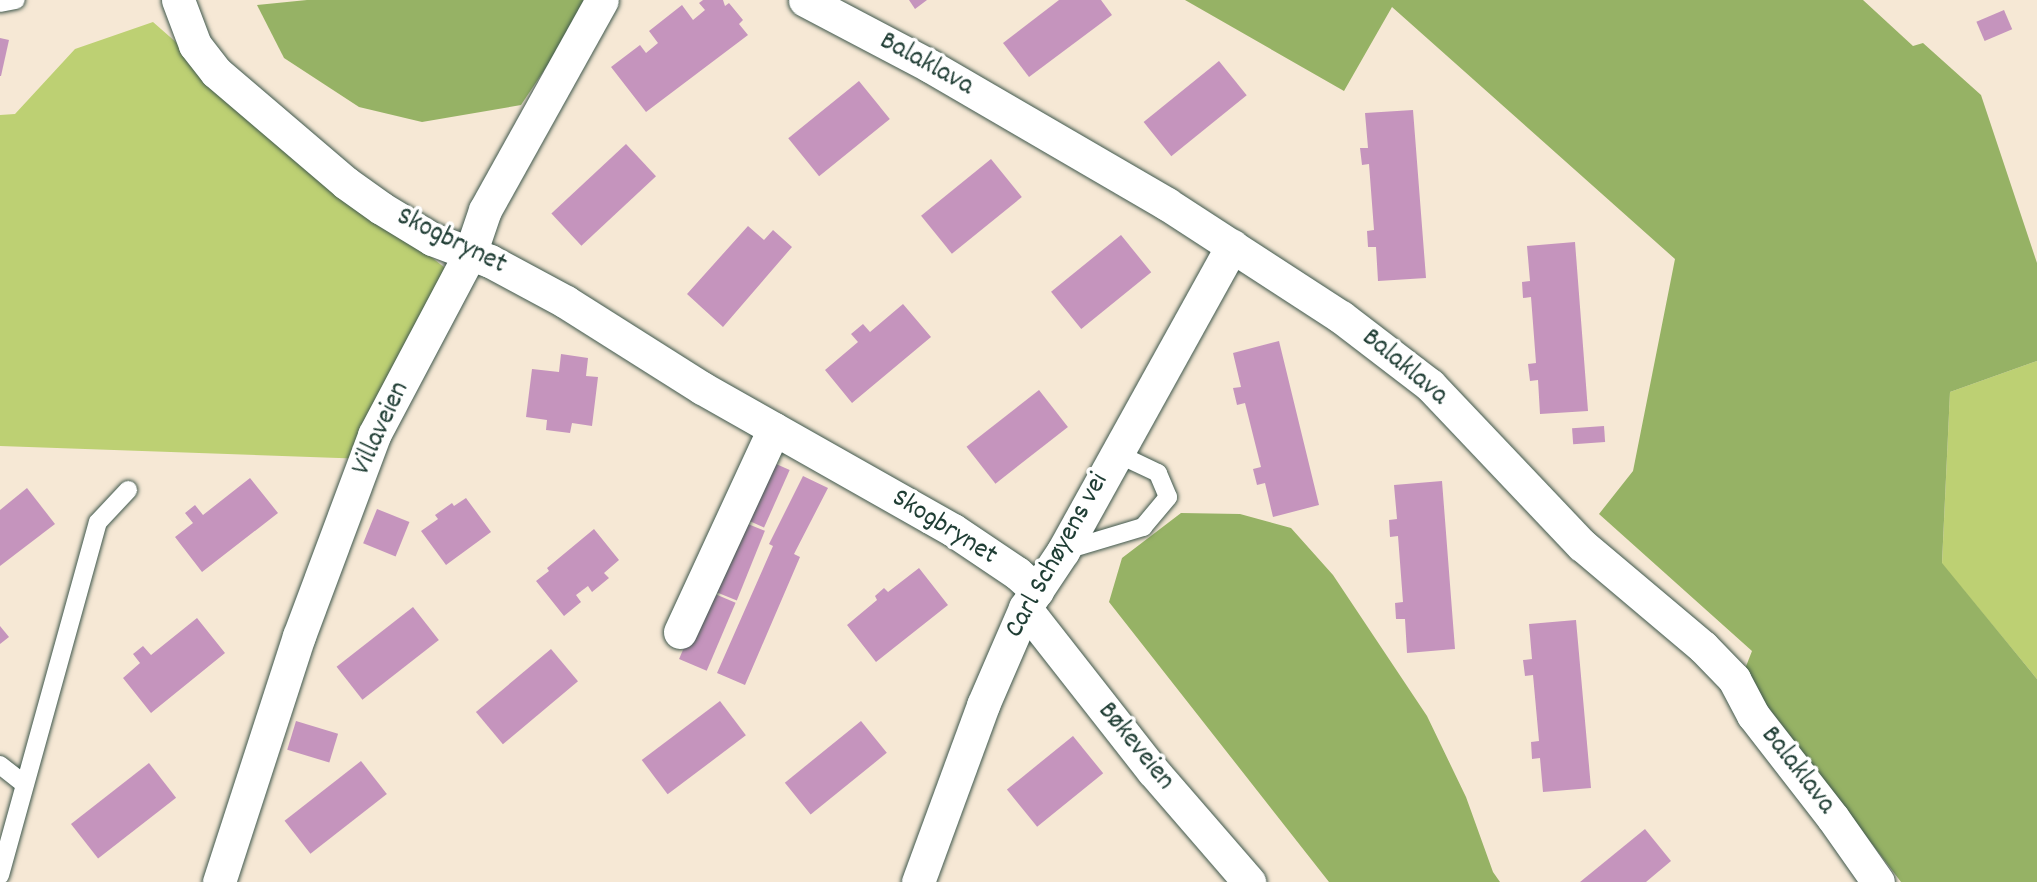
<!DOCTYPE html>
<html>
<head>
<meta charset="utf-8">
<style>
	body { margin:0 }
	#map { position:relative; width:2037px; height:882px; overflow:hidden; background:#f6e8d5; font-family:Dekko,sans-serif }
	div>[style] { position:absolute }
	.green>* { inset:0; background:#bdd073 }
	.forest>* { inset:0; background:#96b265 }
	.building>* { inset:0; background:#c594bd; transform-origin:0 0 }
	.roads { filter:drop-shadow(0 0 2px #3f574c) drop-shadow(0 0 2px #3f574c) }
	.lane>* { height:18px; margin:-9px; padding:0 9px; transform-origin:9px; border-radius:9px; background:#fff }
	.street>* { height:33px; margin:-16.5px; padding:0 16.5px; transform-origin:16.5px; border-radius:16.5px; background:#fff }
	span { translate:-50% -50%; white-space:nowrap; text-align:center; line-height:1.15; -webkit-text-stroke:7px #fff; paint-order:stroke }
	.street-label { font-size:28px; color:#1f3d34 }
</style>
</head>
<body>
<div id="map">
	<div class="green">
		<div style="clip-path:polygon(153px 22px,334px 181px,449px 271px,367px 459px,0 446px,0 115px,15px 114px,75px 49px)"></div>
		<div style="clip-path:polygon(2037px 361px,2037px 679px,1942px 564px,1950px 392px)"></div>
	</div>
	<div class="forest">
		<div style="clip-path:polygon(307px 0,591px 0,521px 105px,422px 122px,359px 107px,284px 58px,257px 5px)"></div>
		<div style="clip-path:polygon(1185px 0,1863px 0,1913px 46px,1923px 43px,1981px 95px,2037px 263px,2037px 361px,1950px 392px,1942px 563px,2037px 679px,2037px 882px,1901px 882px,1743px 674px,1752px 651px,1599px 514px,1633px 471px,1675px 259px,1392px 7px,1344px 91px)"></div>
		<div style="clip-path:polygon(1181px 513px,1240px 514px,1291px 528px,1333px 575px,1427px 716px,1466px 797px,1493px 872px,1500px 882px,1329px 882px,1109px 602px,1122px 558px)"></div>
	</div>
	<div class="building">
		<div style="clip-path:polygon(703px 0,723px 0,725px 6px,729px 3px,743px 20px,739px 24px,748px 35px,646px 112px,611px 67px,640px 45px,646px 53px,658px 43px,649px 31px,682px 5px,693px 20px,705px 10px,699px 3px)"></div>
		<div style="clip-path:polygon(909px 0,927px 0,915px 9px)"></div>
		<div style="clip-path:polygon(1059px 0,1101px 0,1112px 15px,1029px 77px,1003px 43px)"></div>
		<div style="left:2004px;top:10px;width:21px;height:30px;rotate:67deg"></div>
		<div style="clip-path:polygon(0 38px,9px 40px,1px 76px,0 76px)"></div>
		<div style="left:1219px;top:61px;width:44px;height:97px;rotate:51deg"></div>
		<div style="left:859px;top:81px;width:49px;height:91px;rotate:51deg"></div>
		<div style="clip-path:polygon(1413px 110px,1426px 278px,1378px 281px,1376px 247px,1368px 247px,1367px 231px,1374px 230px,1369px 164px,1362px 165px,1360px 148px,1368px 148px,1365px 113px)"></div>
		<div style="left:626px;top:144px;width:44px;height:102px;rotate:47deg"></div>
		<div style="left:991px;top:159px;width:49px;height:90px;rotate:51deg"></div>
		<div style="clip-path:polygon(748px 226px,764px 240px,773px 230px,792px 247px,723px 327px,687px 294px)"></div>
		<div style="left:1121px;top:235px;width:48px;height:90px;rotate:51deg"></div>
		<div style="clip-path:polygon(1575px 242px,1588px 411px,1540px 414px,1538px 380px,1530px 381px,1528px 364px,1536px 363px,1531px 297px,1523px 298px,1522px 282px,1530px 281px,1527px 246px)"></div>
		<div style="clip-path:polygon(903px 304px,931px 337px,852px 403px,825px 370px,858px 342px,851px 334px,863px 324px,870px 332px)"></div>
		<div style="clip-path:polygon(1279px 341px,1319px 505px,1273px 517px,1265px 483px,1257px 485px,1253px 469px,1261px 467px,1245px 403px,1237px 405px,1233px 388px,1241px 387px,1233px 353px)"></div>
		<div style="clip-path:polygon(561px 354px,588px 358px,586px 376px,598px 377px,592px 426px,572px 423px,570px 433px,546px 430px,547px 420px,526px 417px,532px 369px,559px 372px)"></div>
		<div style="left:1039px;top:390px;width:47px;height:92px;rotate:52deg"></div>
		<div style="left:1604px;top:426px;width:16px;height:32px;rotate:86deg"></div>
		<div style="left:765px;top:459px;width:27px;height:63px;rotate:24deg"></div>
		<div style="clip-path:polygon(803px 476px,828px 488px,794px 554px,800px 557px,745px 685px,717px 673px,773px 546px,769px 544px)"></div>
		<div style="clip-path:polygon(250px 478px,278px 513px,202px 572px,175px 537px,193px 523px,185px 513px,195px 505px,203px 515px)"></div>
		<div style="clip-path:polygon(1442px 481px,1455px 649px,1407px 653px,1405px 619px,1396px 619px,1395px 603px,1403px 602px,1398px 536px,1390px 537px,1389px 520px,1397px 519px,1394px 485px)"></div>
		<div style="clip-path:polygon(27px 488px,55px 524px,0 566px,0 510px)"></div>
		<div style="clip-path:polygon(466px 498px,491px 532px,446px 565px,421px 531px,438px 519px,435px 515px,452px 503px,454px 506px)"></div>
		<div style="left:377px;top:509px;width:35px;height:37px;rotate:22deg"></div>
		<div style="left:738px;top:520px;width:29px;height:75px;rotate:22deg"></div>
		<div style="clip-path:polygon(594px 529px,619px 560px,604px 573px,609px 578px,592px 592px,588px 586px,576px 595px,581px 602px,564px 616px,536px 581px,549px 571px,547px 568px)"></div>
		<div style="clip-path:polygon(919px 568px,948px 605px,876px 662px,847px 625px,877px 600px,875px 596px,884px 588px,888px 592px)"></div>
		<div style="left:708px;top:591px;width:30px;height:74px;rotate:23deg"></div>
		<div style="left:413px;top:607px;width:42px;height:97px;rotate:52deg"></div>
		<div style="clip-path:polygon(197px 618px,225px 653px,151px 713px,123px 678px,140px 663px,133px 654px,143px 646px,151px 655px)"></div>
		<div style="clip-path:polygon(1576px 620px,1591px 788px,1543px 792px,1540px 758px,1532px 759px,1531px 742px,1539px 741px,1533px 675px,1525px 676px,1523px 660px,1532px 659px,1529px 624px)"></div>
		<div style="clip-path:polygon(0 626px,9px 637px,0 644px)"></div>
		<div style="left:551px;top:649px;width:42px;height:98px;rotate:50deg"></div>
		<div style="left:720px;top:701px;width:43px;height:98px;rotate:53deg"></div>
		<div style="left:296px;top:721px;width:44px;height:30px;rotate:17deg"></div>
		<div style="left:861px;top:721px;width:41px;height:98px;rotate:51deg"></div>
		<div style="left:1073px;top:736px;width:48px;height:85px;rotate:51deg"></div>
		<div style="left:361px;top:761px;width:42px;height:97px;rotate:52deg"></div>
		<div style="left:149px;top:763px;width:44px;height:99px;rotate:52deg"></div>
		<div style="clip-path:polygon(1645px 829px,1671px 861px,1646px 882px,1580px 882px)"></div>
	</div>
	<div class="roads">
		<div class="lane">
			<div style="left:0;top:3px;width:16px;rotate:-11deg"></div>
			<div style="left:1063px;top:551px;width:84px;rotate:-16.7deg"></div>
			<div style="left:1143px;top:527px;width:39px;rotate:-50deg"></div>
			<div style="left:1168px;top:497px;width:26px;rotate:-113deg"></div>
			<div style="left:1158px;top:473px;width:47px;rotate:-154.5deg"></div>
			<div style="left:0;top:765px;width:31px;rotate:38deg"></div>
			<div style="left:0;top:875px;width:366px;rotate:-74.5deg"></div>
			<div style="left:98px;top:522px;width:44px;rotate:-46.8deg"></div>
		</div>
		<div class="street">
			<div style="left:178px;top:0;width:48px;rotate:69.3deg"></div>
			<div style="left:195px;top:45px;width:34px;rotate:52deg"></div>
			<div style="left:216px;top:72px;width:171px;rotate:40.5deg"></div>
			<div style="left:346px;top:183px;width:43px;rotate:35.5deg"></div>
			<div style="left:381px;top:208px;width:60px;rotate:31.3deg"></div>
			<div style="left:432px;top:239px;width:62px;rotate:20.8deg"></div>
			<div style="left:490px;top:261px;width:86px;rotate:28.3deg"></div>
			<div style="left:566px;top:302px;width:161px;rotate:32.3deg"></div>
			<div style="left:702px;top:388px;width:288px;rotate:29.5deg"></div>
			<div style="left:953px;top:530px;width:77px;rotate:33.9deg"></div>
			<div style="left:1017px;top:573px;width:27px;rotate:42deg"></div>
			<div style="left:805px;top:0;width:141px;rotate:27.8deg"></div>
			<div style="left:930px;top:66px;width:274px;rotate:30.2deg"></div>
			<div style="left:1167px;top:204px;width:207px;rotate:33deg"></div>
			<div style="left:1341px;top:317px;width:112px;rotate:37.4deg"></div>
			<div style="left:1430px;top:385px;width:221px;rotate:46.5deg"></div>
			<div style="left:1582px;top:545px;width:158px;rotate:40.1deg"></div>
			<div style="left:1703px;top:647px;width:45px;rotate:45.9deg"></div>
			<div style="left:1734px;top:679px;width:41px;rotate:62.2deg"></div>
			<div style="left:1753px;top:715px;width:130px;rotate:52.2deg"></div>
			<div style="left:1833px;top:818px;width:78px;rotate:54.9deg"></div>
			<div style="left:1025px;top:608px;width:207px;rotate:51.9deg"></div>
			<div style="left:1153px;top:771px;width:147px;rotate:49.1deg"></div>
			<div style="left:680px;top:632px;width:224px;rotate:-65.2deg"></div>
			<div style="left:219px;top:882px;width:259px;rotate:-72deg"></div>
			<div style="left:299px;top:636px;width:215px;rotate:-69.5deg"></div>
			<div style="left:374px;top:435px;width:205px;rotate:-62.1deg"></div>
			<div style="left:470px;top:254px;width:46px;rotate:-71.2deg"></div>
			<div style="left:485px;top:210px;width:240px;rotate:-60.9deg"></div>
			<div style="left:918px;top:882px;width:189px;rotate:-69.8deg"></div>
			<div style="left:983px;top:705px;width:106px;rotate:-66.6deg"></div>
			<div style="left:1025px;top:608px;width:69px;rotate:-56.3deg"></div>
			<div style="left:1063px;top:551px;width:349px;rotate:-61deg"></div>
		</div>
	</div>
	<div class="street-label">
		<span style="left:926px;top:65px;rotate:29deg">Balaklava</span>
		<span style="left:451px;top:242px;rotate:26deg">Skogbrynet</span>
		<span style="left:1404px;top:368px;rotate:40deg">Balaklava</span>
		<span style="left:382px;top:429px;rotate:-65deg">Villaveien</span>
		<span style="left:944px;top:528px;rotate:32deg">Skogbrynet</span>
		<span style="left:1058px;top:556px;rotate:-61deg">Carl Schøyens vei</span>
		<span style="left:1135px;top:747px;rotate:51deg">Bøkeveien</span>
		<span style="left:1797px;top:771px;rotate:52deg">Balaklava</span>
	</div>
</div>
</body>
</html>
